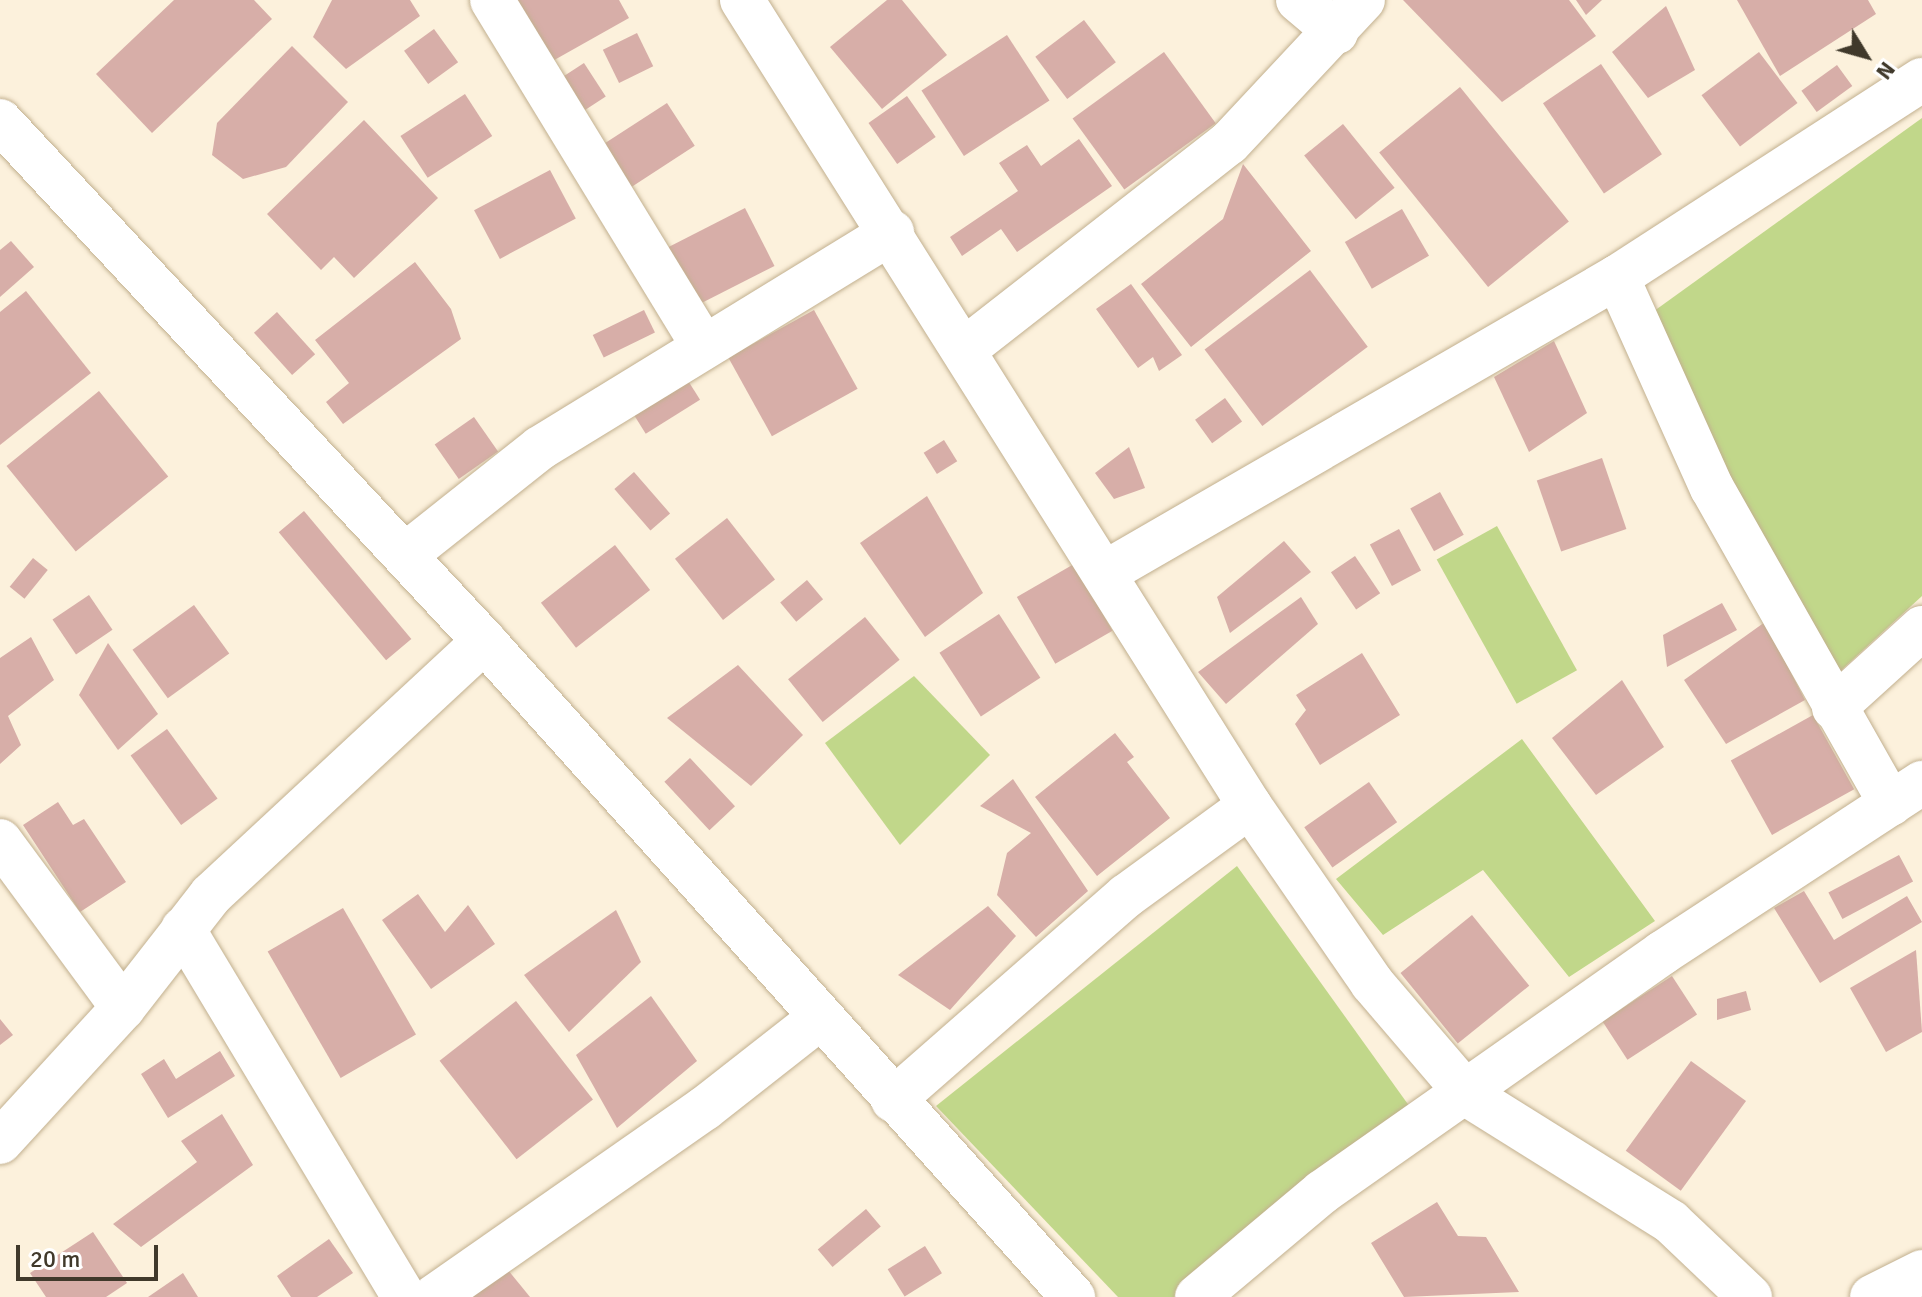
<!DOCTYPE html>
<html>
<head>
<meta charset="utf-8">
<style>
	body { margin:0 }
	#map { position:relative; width:1922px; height:1297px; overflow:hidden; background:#fcf1dc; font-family:Signika,sans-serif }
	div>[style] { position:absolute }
	.green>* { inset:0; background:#c1d78a; transform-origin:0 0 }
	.building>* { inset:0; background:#d7aea8; transform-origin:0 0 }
	.roads { filter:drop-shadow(0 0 2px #c2b08f) drop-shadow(0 0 2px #c2b08f) }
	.street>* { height:44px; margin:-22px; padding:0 22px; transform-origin:22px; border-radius:22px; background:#fff }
	.secondary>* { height:44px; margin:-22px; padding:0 22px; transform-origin:22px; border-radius:22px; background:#fff }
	span { translate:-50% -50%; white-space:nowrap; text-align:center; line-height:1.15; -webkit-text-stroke:6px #fff; paint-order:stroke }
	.north { position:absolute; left:1826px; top:16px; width:80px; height:80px; -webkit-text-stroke:6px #fff; paint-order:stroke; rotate:127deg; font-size:22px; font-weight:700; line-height:32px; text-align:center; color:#40392b }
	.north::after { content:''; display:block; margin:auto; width:28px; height:36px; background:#40392b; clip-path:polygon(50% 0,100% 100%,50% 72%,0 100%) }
	.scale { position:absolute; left:16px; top:1245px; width:142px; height:36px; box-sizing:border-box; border:4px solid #40392b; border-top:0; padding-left:10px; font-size:24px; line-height:28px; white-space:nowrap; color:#40392b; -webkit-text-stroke:6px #fff; paint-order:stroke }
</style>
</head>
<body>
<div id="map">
	<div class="green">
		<div style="clip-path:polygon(1922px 118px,1922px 596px,1837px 674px,1643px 319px)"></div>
		<div style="left:1497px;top:526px;width:165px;height:69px;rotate:61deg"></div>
		<div style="clip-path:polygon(914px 676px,990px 755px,900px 845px,825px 743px)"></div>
		<div style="clip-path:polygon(1522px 739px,1655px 921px,1569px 977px,1483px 870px,1383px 935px,1336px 879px)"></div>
		<div style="clip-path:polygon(1237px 866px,1420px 1121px,1192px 1297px,1118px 1297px,936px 1106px)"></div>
	</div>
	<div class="building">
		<div style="clip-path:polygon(174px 0,254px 0,272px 19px,152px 133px,96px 74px)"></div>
		<div style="clip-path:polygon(332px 0,410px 0,420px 16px,346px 69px,313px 37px)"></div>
		<div style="clip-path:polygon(514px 0,619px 0,629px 18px,549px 63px)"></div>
		<div style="clip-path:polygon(887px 0,902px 0,947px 55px,882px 109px,830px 47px)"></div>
		<div style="clip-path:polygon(1403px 0,1569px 0,1596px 36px,1502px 102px)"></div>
		<div style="clip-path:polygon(1576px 0,1602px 0,1586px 15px)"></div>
		<div style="clip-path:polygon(1737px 0,1868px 0,1876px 14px,1780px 76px)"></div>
		<div style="clip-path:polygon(1666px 6px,1695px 70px,1648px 98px,1612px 52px)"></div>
		<div style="left:1084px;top:20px;width:53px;height:61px;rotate:53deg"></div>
		<div style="left:434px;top:29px;width:41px;height:37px;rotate:54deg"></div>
		<div style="left:637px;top:33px;width:37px;height:38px;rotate:64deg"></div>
		<div style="left:1007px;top:35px;width:78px;height:102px;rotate:57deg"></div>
		<div style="clip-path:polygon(292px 46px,348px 102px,286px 167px,243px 179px,212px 155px,217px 123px)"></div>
		<div style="left:1164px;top:52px;width:88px;height:113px;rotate:54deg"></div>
		<div style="left:1759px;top:52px;width:64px;height:72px;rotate:53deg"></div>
		<div style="left:584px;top:63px;width:40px;height:27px;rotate:57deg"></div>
		<div style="left:1601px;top:64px;width:109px;height:70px;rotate:56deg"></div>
		<div style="left:1837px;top:65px;width:26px;height:44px;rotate:54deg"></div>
		<div style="left:1460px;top:87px;width:173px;height:104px;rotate:51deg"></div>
		<div style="left:465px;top:94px;width:50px;height:77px;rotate:57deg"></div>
		<div style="left:907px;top:96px;width:50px;height:47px;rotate:55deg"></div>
		<div style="left:667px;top:103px;width:51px;height:81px;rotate:57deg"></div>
		<div style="clip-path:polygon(364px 120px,438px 198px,354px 278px,334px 257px,321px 270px,267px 214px)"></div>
		<div style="left:1343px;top:124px;width:82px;height:50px;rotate:51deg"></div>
		<div style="clip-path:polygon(1079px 139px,1112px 186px,1017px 252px,1001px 229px,962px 256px,950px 237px,1018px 191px,999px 163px,1027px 145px,1041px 166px)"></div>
		<div style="clip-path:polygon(1243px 164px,1311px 251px,1191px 347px,1141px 284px,1223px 219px)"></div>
		<div style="left:550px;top:170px;width:55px;height:86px;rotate:62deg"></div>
		<div style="left:745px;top:208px;width:65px;height:89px;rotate:63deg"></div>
		<div style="left:1402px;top:209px;width:54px;height:66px;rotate:60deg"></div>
		<div style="clip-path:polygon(11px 241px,34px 267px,0 297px,0 250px)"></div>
		<div style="clip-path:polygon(415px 262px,451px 309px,461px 339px,343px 424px,326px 402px,349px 383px,315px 340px)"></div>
		<div style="left:1310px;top:270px;width:96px;height:132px;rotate:53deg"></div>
		<div style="clip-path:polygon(1131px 284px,1182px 355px,1159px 371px,1153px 357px,1138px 368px,1096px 309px)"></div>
		<div style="clip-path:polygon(26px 291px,91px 373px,0 445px,0 312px)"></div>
		<div style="left:644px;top:310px;width:25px;height:57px;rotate:64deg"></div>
		<div style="left:814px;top:310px;width:90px;height:98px;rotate:61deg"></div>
		<div style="left:277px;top:312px;width:57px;height:31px;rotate:48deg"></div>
		<div style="clip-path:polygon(1554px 341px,1587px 413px,1529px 452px,1494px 377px)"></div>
		<div style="left:682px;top:371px;width:34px;height:64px;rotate:58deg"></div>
		<div style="left:99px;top:391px;width:110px;height:119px;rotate:51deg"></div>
		<div style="left:1225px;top:398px;width:29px;height:37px;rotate:54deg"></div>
		<div style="left:474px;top:417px;width:42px;height:48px;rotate:55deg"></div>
		<div style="left:944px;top:440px;width:25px;height:24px;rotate:58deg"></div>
		<div style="clip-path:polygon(1129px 447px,1145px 488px,1114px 499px,1095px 473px)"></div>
		<div style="left:1602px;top:458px;width:75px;height:69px;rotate:71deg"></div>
		<div style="left:634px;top:472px;width:55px;height:26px;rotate:49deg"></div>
		<div style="left:1440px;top:492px;width:49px;height:34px;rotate:61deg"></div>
		<div style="clip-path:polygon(927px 496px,983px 593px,925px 637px,860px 543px)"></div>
		<div style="left:304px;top:511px;width:167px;height:33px;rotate:50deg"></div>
		<div style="left:727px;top:518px;width:78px;height:66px;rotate:52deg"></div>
		<div style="left:1399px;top:529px;width:47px;height:33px;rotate:62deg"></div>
		<div style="clip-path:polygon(1284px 541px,1311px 572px,1230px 633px,1217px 597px)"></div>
		<div style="left:615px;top:545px;width:57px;height:94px;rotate:52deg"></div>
		<div style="left:1355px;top:556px;width:45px;height:29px;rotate:56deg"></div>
		<div style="left:33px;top:558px;width:19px;height:37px;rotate:39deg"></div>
		<div style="left:1074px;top:564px;width:77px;height:66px;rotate:60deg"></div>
		<div style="left:807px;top:580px;width:25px;height:35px;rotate:50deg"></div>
		<div style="left:89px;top:595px;width:42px;height:44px;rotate:56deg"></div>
		<div style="clip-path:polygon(1301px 597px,1318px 624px,1226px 704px,1198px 672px)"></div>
		<div style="clip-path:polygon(1722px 603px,1737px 630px,1667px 667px,1663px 635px)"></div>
		<div style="left:194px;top:605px;width:60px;height:76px;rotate:54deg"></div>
		<div style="left:999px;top:614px;width:76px;height:71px;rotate:57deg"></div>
		<div style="left:865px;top:617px;width:55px;height:99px;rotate:51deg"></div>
		<div style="clip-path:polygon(1765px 622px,1805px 700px,1726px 744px,1684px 680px)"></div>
		<div style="clip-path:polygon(31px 637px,54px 680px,8px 716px,21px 745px,0 764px,0 658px)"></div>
		<div style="clip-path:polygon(108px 643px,158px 714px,118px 750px,79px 695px)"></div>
		<div style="clip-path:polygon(1362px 653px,1400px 715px,1320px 765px,1295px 724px,1306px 710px,1296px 695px)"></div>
		<div style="clip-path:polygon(738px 665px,803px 735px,751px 786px,667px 718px)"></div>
		<div style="clip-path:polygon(1622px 680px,1664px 747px,1596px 795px,1552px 738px)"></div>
		<div style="left:1813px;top:715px;width:85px;height:94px;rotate:61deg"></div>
		<div style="left:167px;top:729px;width:86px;height:45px;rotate:54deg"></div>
		<div style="clip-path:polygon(1115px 733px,1134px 757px,1127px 762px,1170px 818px,1097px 876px,1035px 797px)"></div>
		<div style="left:690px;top:758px;width:66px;height:35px;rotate:47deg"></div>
		<div style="clip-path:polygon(1013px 779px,1088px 891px,1036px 937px,997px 895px,1007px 853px,1031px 833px,980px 806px)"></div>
		<div style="left:1369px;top:782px;width:49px;height:79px;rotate:55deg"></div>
		<div style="clip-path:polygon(58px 802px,73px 825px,84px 819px,126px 882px,80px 912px,23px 825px)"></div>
		<div style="left:1899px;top:855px;width:30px;height:80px;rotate:62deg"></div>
		<div style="clip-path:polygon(1804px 891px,1834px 940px,1907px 896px,1922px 922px,1820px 983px,1774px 908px)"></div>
		<div style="clip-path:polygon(418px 894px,445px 932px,468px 905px,495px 944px,431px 989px,382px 920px)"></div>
		<div style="clip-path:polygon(988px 906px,1016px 936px,950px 1010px,898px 975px)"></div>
		<div style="left:343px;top:908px;width:146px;height:87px;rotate:60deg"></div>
		<div style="clip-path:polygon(616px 910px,641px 962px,569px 1032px,524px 975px)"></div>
		<div style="left:1472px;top:915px;width:91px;height:92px;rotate:51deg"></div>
		<div style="clip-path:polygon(1916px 950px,1922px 1032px,1886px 1052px,1850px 988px)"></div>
		<div style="left:1672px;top:976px;width:46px;height:83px;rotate:57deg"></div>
		<div style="clip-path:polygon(1746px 991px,1751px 1010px,1717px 1020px,1717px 999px)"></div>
		<div style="clip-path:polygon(651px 996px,697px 1061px,617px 1128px,576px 1055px)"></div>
		<div style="left:516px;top:1001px;width:125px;height:97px;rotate:52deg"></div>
		<div style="clip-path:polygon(0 1019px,13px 1035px,0 1045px)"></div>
		<div style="clip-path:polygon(220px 1051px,235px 1076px,168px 1118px,141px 1074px,164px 1059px,176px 1079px)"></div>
		<div style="left:1691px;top:1061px;width:68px;height:111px;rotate:36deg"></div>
		<div style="clip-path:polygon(222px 1114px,253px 1165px,141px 1247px,113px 1224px,197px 1162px,181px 1141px)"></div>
		<div style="clip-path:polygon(1437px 1202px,1458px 1236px,1486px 1237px,1519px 1292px,1404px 1297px,1371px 1243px)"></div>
		<div style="left:866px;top:1209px;width:23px;height:63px;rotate:50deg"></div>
		<div style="clip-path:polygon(93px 1232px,127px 1283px,106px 1297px,46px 1297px,30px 1273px)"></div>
		<div style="clip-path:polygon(329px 1239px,353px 1273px,317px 1297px,291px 1297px,277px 1276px)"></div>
		<div style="left:925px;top:1246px;width:32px;height:44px;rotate:58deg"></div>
		<div style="clip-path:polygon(508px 1270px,530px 1297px,465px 1297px)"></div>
		<div style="clip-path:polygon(183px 1273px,198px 1297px,148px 1297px)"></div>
	</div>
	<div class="roads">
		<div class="street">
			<div style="left:492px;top:0;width:405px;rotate:58.6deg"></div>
			<div style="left:742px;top:0;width:953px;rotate:57.78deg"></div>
			<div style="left:1250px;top:806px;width:215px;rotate:55.4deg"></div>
			<div style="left:1372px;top:983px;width:148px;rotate:49.4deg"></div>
			<div style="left:1468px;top:1095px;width:239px;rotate:32deg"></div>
			<div style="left:1671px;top:1222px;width:109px;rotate:43.5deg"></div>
			<div style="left:1298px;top:0;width:50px;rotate:40.1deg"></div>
			<div style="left:1617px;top:277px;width:231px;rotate:65.8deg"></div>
			<div style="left:1712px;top:488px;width:363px;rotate:60.5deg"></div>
			<div style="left:965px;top:349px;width:335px;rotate:-38deg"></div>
			<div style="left:1229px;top:143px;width:196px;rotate:-46.9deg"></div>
			<div style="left:405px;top:555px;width:172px;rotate:-38.4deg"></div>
			<div style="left:540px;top:448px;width:413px;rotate:-31.5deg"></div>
			<div style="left:1108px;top:571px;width:588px;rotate:-30.01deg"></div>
			<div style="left:1617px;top:277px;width:363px;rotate:-32.9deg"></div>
			<div style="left:1834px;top:708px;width:119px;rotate:-42.3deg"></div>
			<div style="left:0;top:841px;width:207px;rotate:53.6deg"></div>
			<div style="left:183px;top:929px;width:429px;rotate:59deg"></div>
			<div style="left:893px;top:1100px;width:310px;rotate:-41.2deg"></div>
			<div style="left:1126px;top:896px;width:153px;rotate:-36deg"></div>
			<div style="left:0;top:1142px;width:182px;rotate:-47.5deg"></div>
			<div style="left:123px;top:1008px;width:143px;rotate:-52.1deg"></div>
			<div style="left:211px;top:895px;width:373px;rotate:-42.9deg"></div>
			<div style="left:434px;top:1297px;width:330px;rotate:-34.9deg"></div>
			<div style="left:705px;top:1108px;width:147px;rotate:-38.1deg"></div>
			<div style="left:1197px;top:1297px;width:163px;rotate:-40deg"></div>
			<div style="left:1322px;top:1192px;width:416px;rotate:-35.1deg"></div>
			<div style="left:1662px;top:953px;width:311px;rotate:-33.2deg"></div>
			<div style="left:1872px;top:1297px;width:56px;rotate:-26.6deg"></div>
		</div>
		<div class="secondary">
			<div style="left:0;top:121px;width:710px;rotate:47.05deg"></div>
			<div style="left:484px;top:641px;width:882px;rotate:48.08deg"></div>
		</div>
	</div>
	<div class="north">N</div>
	<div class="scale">20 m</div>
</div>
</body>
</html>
